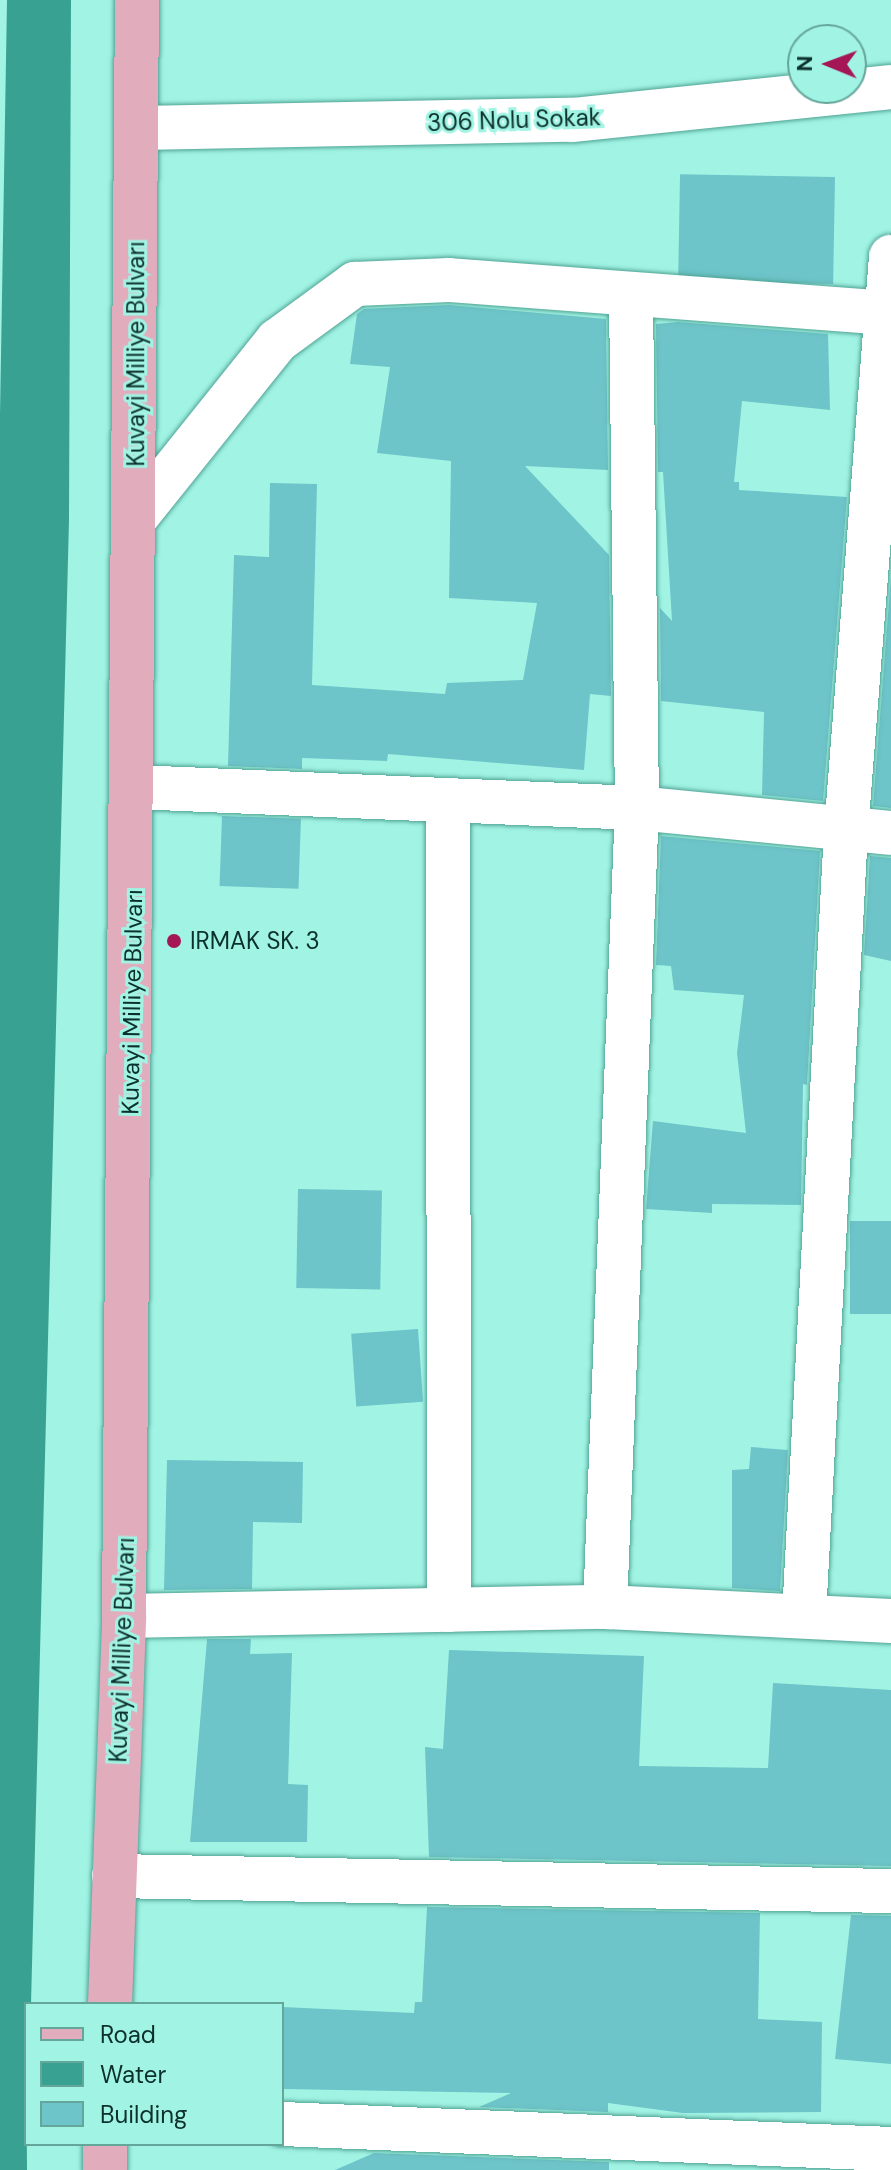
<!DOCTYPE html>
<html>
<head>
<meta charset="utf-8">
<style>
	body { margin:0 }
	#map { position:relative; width:891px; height:2170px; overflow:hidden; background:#a1f4e4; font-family:"DM Sans",sans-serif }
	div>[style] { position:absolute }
	.water>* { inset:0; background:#39a191 }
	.building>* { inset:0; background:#6dc4c9; transform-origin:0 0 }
	.roads { filter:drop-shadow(0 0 2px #50a394) drop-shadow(0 0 2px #50a394) }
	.minor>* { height:44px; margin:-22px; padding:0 22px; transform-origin:22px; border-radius:22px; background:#fff }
	.major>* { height:44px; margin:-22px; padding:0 22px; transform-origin:22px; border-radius:22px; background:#e1acbc }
	.dots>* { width:22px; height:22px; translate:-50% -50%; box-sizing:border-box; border:4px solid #a1f4e4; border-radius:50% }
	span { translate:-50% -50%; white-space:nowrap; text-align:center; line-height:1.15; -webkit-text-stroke:6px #a1f4e4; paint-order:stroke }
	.street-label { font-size:24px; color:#0c302b }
	.poi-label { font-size:24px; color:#0c302b }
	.left { translate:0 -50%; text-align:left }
	.legend { position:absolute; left:24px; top:2002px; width:260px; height:144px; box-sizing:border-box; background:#a1f4e4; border:2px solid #65a69a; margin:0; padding:10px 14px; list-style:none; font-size:24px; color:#0c302b }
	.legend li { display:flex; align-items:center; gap:16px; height:40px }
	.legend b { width:40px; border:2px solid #65a69a }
	.north { position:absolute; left:787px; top:24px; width:80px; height:80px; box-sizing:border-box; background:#a1f4e4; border:2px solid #65a69a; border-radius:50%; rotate:271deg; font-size:22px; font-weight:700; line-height:32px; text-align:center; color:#0c302b }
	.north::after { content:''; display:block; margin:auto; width:28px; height:36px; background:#a51657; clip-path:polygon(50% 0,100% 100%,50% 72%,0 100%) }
</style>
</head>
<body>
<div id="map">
	<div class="water">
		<div style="clip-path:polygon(7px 0,71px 0,69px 520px,31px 2004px,26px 2004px,27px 2170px,0 2170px,0 415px)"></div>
	</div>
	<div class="building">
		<div style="left:835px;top:177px;width:107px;height:155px;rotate:91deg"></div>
		<div style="clip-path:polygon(449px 305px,606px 319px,608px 470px,525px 466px,609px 555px,611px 696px,590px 694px,584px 770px,388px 754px,387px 761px,302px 758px,302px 769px,228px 766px,234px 555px,269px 557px,270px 483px,317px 484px,312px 685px,445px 694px,447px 683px,523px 680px,537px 603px,449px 598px,451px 461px,377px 453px,390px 367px,350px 364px,357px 314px,364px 309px)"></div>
		<div style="clip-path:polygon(678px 322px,828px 334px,830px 410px,742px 401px,734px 482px,739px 482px,739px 490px,847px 497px,823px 801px,762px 795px,764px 712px,661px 701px,660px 608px,672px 621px,663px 472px,658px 472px,656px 324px)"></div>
		<div style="clip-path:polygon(891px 577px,891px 808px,873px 806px)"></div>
		<div style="left:222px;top:816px;width:79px;height:70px;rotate:2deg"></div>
		<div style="clip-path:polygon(661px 836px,820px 851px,807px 1085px,803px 1084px,801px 1205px,712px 1204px,712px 1213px,646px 1209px,653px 1121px,746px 1133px,737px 1053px,744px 995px,674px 990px,671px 966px,656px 965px)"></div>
		<div style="clip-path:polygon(870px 856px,891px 858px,891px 961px,864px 955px)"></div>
		<div style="left:298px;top:1189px;width:84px;height:99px;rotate:1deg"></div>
		<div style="left:850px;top:1221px;width:41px;height:93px"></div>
		<div style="left:418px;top:1329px;width:73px;height:67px;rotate:86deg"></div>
		<div style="clip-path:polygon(751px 1447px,788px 1450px,780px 1591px,732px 1588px,732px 1470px,749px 1469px)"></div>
		<div style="clip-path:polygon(167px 1460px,303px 1462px,302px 1523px,253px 1522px,252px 1589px,164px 1590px)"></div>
		<div style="clip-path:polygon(207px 1639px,251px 1639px,250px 1654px,292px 1653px,288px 1784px,308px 1785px,307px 1842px,190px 1842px)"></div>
		<div style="clip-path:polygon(449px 1650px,644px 1656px,639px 1766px,768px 1768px,773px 1683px,891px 1690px,891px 1866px,429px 1857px,425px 1747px,443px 1749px)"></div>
		<div style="clip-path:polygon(427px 1907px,760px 1913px,758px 2019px,822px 2022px,821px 2112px,683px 2113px,608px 2103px,608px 2112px,479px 2107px,511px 2093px,282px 2089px,282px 2007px,414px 2013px,415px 2002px,422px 2002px)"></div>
		<div style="clip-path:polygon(851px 1915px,891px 1916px,891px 2064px,835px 2059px)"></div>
		<div style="clip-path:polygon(374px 2153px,609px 2162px,609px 2170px,335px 2170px)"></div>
	</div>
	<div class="roads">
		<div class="minor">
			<div style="left:136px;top:128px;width:436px;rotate:-1.1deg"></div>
			<div style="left:572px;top:120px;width:321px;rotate:-5.9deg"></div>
			<div style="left:136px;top:517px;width:226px;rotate:-51.3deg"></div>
			<div style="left:277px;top:341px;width:97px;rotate:-36.2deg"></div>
			<div style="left:355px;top:284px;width:94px;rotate:-2.4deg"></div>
			<div style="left:449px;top:280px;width:435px;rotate:4.3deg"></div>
			<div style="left:134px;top:787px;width:503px;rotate:2.39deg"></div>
			<div style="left:637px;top:808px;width:255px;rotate:5.6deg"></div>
			<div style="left:448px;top:801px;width:809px;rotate:89.93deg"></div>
			<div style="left:605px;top:1607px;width:800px;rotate:-87.71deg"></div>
			<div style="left:637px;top:808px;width:514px;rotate:-90.67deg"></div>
			<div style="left:124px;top:1616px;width:481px;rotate:-1.1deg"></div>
			<div style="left:605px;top:1607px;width:286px;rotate:2.8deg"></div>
			<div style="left:804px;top:1616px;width:786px;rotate:-86.94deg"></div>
			<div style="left:846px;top:831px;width:576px;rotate:-85.52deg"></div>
			<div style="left:114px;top:1876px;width:777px;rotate:1.11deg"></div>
			<div style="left:282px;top:2124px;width:610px;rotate:2.35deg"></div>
		</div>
		<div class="major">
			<div style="left:110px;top:2004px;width:388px;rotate:-87.9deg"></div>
			<div style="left:124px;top:1616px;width:1616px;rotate:-89.54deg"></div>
			<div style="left:105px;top:2170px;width:26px;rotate:-90deg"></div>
		</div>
	</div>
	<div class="dots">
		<div style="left:174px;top:941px;background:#a51657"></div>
	</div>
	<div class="street-label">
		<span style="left:514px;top:120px;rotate:-2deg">306 Nolu Sokak</span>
		<span style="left:136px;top:354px;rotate:-90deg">Kuvayi Milliye Bulvarı</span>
		<span style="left:132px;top:1002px;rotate:-89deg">Kuvayi Milliye Bulvarı</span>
		<span style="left:122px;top:1650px;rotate:-88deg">Kuvayi Milliye Bulvarı</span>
	</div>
	<div class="poi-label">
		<span class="left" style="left:190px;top:941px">IRMAK SK. 3</span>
	</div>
	<ul class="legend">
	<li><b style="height:10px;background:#e1acbc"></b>Road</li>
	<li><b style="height:22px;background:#39a191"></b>Water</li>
	<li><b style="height:22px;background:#6dc4c9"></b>Building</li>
	</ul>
	<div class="north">N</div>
</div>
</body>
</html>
